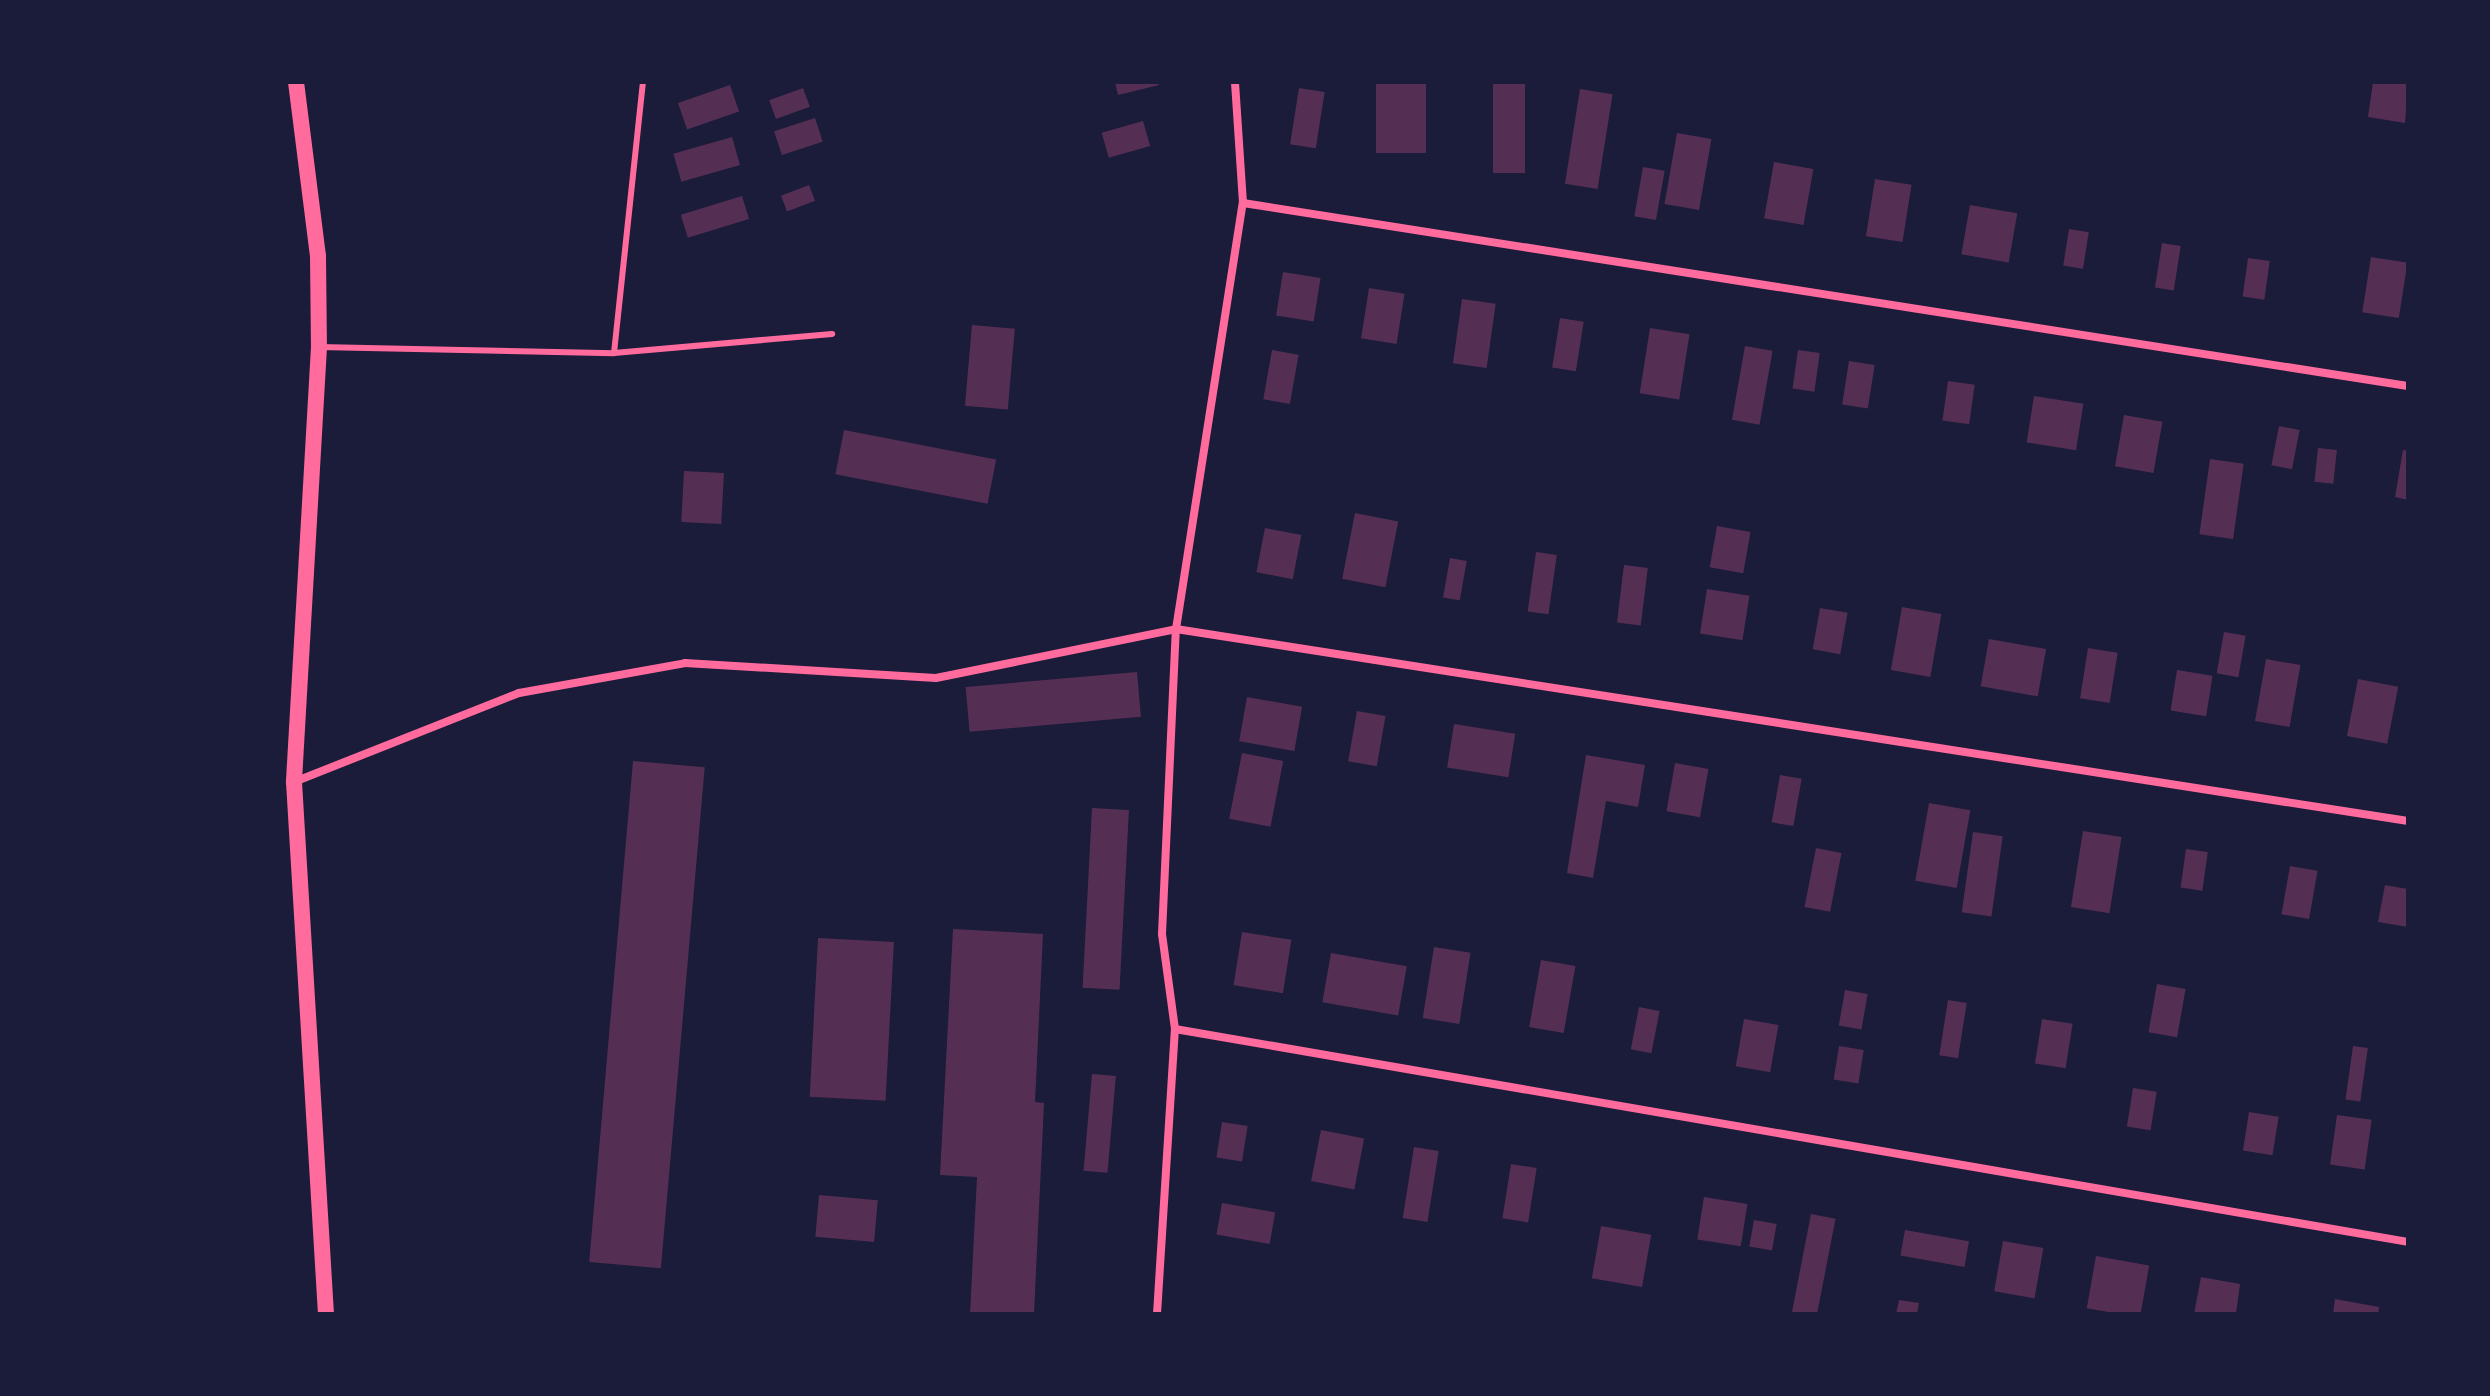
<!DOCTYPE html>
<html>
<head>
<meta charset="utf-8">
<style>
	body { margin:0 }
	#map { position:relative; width:2490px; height:1396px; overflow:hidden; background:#1b1b3a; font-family:Overpass,sans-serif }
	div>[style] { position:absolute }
	.building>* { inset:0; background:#542f53; transform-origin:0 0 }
	.service>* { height:6px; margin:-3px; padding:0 3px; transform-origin:3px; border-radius:3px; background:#ff6b9d }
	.minor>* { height:8px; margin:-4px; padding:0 4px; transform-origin:4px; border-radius:4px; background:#ff6b9d }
	.secondary>* { height:16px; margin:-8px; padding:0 8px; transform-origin:8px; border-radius:8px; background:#ff6b9d }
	span { translate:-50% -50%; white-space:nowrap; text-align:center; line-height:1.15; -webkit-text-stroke:6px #1b1b3a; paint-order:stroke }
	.frame { position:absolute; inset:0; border:84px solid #1b1b3a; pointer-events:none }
</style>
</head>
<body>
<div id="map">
	<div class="building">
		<div style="clip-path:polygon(1115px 82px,1158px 82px,1159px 85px,1118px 95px)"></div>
		<div style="left:1376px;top:82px;width:50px;height:71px"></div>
		<div style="left:1493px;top:82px;width:32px;height:91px"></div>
		<div style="clip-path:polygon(2373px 82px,2408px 82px,2405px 123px,2368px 117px)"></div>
		<div style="left:730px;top:85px;width:28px;height:55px;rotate:71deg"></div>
		<div style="left:803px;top:88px;width:20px;height:36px;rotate:70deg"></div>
		<div style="left:1299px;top:88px;width:26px;height:57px;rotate:9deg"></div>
		<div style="left:1580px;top:89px;width:33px;height:96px;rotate:9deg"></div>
		<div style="left:815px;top:118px;width:25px;height:43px;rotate:72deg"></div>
		<div style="left:1143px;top:121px;width:26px;height:43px;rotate:74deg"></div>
		<div style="left:1677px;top:133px;width:35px;height:72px;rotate:10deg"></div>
		<div style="left:732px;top:137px;width:29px;height:61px;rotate:74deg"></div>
		<div style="left:1774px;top:162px;width:40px;height:57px;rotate:10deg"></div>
		<div style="left:1643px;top:167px;width:22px;height:50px;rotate:10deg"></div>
		<div style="left:1875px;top:179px;width:37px;height:58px;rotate:9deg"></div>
		<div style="left:809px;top:185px;width:17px;height:30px;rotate:69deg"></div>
		<div style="left:742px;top:196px;width:24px;height:64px;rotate:73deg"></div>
		<div style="left:1970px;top:205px;width:48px;height:50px;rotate:10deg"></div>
		<div style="left:2069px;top:229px;width:20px;height:37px;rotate:9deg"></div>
		<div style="left:2162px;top:243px;width:19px;height:45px;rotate:9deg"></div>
		<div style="left:2371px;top:257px;width:37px;height:56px;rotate:9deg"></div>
		<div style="left:2248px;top:258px;width:22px;height:39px;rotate:8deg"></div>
		<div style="left:1283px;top:272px;width:38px;height:44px;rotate:9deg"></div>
		<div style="left:1369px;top:288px;width:36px;height:51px;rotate:9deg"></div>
		<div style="left:1462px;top:299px;width:34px;height:65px;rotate:8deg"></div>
		<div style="left:1560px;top:318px;width:24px;height:50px;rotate:9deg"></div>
		<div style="left:972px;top:325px;width:43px;height:81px;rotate:5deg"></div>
		<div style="left:1650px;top:328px;width:40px;height:66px;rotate:9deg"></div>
		<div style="left:1745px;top:346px;width:28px;height:75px;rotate:10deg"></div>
		<div style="left:1272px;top:350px;width:27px;height:50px;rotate:10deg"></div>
		<div style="left:1798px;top:350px;width:22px;height:39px;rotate:8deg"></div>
		<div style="left:1849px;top:361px;width:26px;height:44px;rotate:9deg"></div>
		<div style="left:1948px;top:381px;width:27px;height:40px;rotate:8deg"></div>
		<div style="left:2034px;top:396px;width:50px;height:47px;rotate:9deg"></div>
		<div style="left:2124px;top:415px;width:39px;height:52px;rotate:10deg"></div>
		<div style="left:2279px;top:426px;width:21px;height:40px;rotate:11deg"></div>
		<div style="left:844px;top:430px;width:155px;height:45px;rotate:11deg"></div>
		<div style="left:2318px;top:448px;width:19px;height:34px;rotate:6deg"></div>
		<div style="clip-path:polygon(2403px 450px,2408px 451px,2408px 500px,2395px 497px)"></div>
		<div style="left:2210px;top:459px;width:34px;height:76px;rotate:8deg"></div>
		<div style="left:684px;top:471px;width:40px;height:51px;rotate:3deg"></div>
		<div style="left:1355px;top:513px;width:44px;height:67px;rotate:11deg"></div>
		<div style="left:1717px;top:526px;width:34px;height:42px;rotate:10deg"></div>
		<div style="left:1265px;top:528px;width:37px;height:45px;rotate:11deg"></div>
		<div style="left:1536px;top:552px;width:21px;height:60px;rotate:8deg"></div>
		<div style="left:1450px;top:558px;width:17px;height:40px;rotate:10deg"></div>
		<div style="left:1624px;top:565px;width:24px;height:58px;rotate:7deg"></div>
		<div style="left:1707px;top:589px;width:43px;height:45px;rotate:9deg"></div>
		<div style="left:1902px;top:607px;width:40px;height:64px;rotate:10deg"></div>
		<div style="left:1820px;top:608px;width:28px;height:42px;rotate:10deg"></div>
		<div style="left:2224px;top:632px;width:22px;height:42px;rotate:10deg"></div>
		<div style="left:1989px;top:639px;width:58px;height:48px;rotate:10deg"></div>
		<div style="left:2088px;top:648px;width:30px;height:51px;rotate:9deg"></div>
		<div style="left:2266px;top:659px;width:35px;height:63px;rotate:10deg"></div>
		<div style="left:2177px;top:670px;width:36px;height:41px;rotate:9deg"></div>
		<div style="left:1137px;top:672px;width:45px;height:172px;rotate:85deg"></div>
		<div style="left:2358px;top:679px;width:41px;height:58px;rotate:11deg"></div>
		<div style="left:1247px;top:697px;width:56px;height:45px;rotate:10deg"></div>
		<div style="left:1357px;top:711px;width:29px;height:51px;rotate:10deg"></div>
		<div style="left:1454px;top:724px;width:62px;height:44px;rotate:9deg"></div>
		<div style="left:1242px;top:753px;width:42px;height:67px;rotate:11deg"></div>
		<div style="clip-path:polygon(1586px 755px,1645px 765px,1638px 807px,1606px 801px,1593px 878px,1567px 873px)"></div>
		<div style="left:633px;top:761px;width:72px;height:503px;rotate:5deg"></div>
		<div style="left:1675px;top:763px;width:34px;height:49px;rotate:10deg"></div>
		<div style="left:1780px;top:775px;width:22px;height:48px;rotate:10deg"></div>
		<div style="left:1929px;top:803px;width:42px;height:79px;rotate:10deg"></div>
		<div style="left:1092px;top:808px;width:37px;height:180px;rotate:3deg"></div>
		<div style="left:2083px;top:831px;width:39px;height:77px;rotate:9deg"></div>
		<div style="left:1973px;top:832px;width:30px;height:81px;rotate:8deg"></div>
		<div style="left:1816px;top:848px;width:26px;height:60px;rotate:11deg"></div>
		<div style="left:2186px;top:849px;width:22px;height:39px;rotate:8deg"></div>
		<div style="left:2290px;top:866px;width:28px;height:49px;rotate:10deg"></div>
		<div style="clip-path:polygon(2385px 885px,2408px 889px,2408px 927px,2378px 922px)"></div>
		<div style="clip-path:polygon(953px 929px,1043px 934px,1035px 1102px,1044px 1103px,1034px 1314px,970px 1314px,977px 1177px,940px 1175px)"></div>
		<div style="left:1242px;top:932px;width:50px;height:54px;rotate:9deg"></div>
		<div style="left:818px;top:938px;width:76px;height:159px;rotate:3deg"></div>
		<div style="left:1434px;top:947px;width:37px;height:72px;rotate:9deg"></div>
		<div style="left:1331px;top:953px;width:77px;height:50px;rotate:10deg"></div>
		<div style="left:1541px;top:960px;width:35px;height:68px;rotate:10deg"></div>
		<div style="left:2157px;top:984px;width:29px;height:49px;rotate:10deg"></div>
		<div style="left:1845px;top:990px;width:23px;height:36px;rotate:10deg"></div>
		<div style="left:1948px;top:1000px;width:19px;height:56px;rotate:9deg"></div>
		<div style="left:1639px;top:1007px;width:21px;height:43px;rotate:11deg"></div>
		<div style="left:1744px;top:1019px;width:35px;height:48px;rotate:10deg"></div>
		<div style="left:2042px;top:1019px;width:31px;height:45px;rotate:9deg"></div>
		<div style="left:1839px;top:1046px;width:25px;height:34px;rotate:9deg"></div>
		<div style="left:2353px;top:1046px;width:15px;height:54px;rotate:8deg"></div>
		<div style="left:1092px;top:1074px;width:24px;height:97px;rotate:5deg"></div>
		<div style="left:2133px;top:1088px;width:24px;height:39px;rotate:9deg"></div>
		<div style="left:2249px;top:1112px;width:30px;height:39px;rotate:9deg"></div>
		<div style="left:2337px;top:1115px;width:35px;height:50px;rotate:8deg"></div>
		<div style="left:1222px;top:1122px;width:26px;height:36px;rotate:9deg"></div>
		<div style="left:1321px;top:1130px;width:44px;height:52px;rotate:11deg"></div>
		<div style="left:1414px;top:1147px;width:25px;height:72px;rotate:9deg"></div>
		<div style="left:1511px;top:1164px;width:26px;height:55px;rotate:9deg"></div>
		<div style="left:819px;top:1195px;width:59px;height:42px;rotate:5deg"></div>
		<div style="left:1704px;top:1197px;width:44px;height:43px;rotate:9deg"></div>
		<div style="left:1222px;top:1203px;width:54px;height:32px;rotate:10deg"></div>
		<div style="left:1811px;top:1214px;width:25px;height:101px;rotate:11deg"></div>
		<div style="left:1754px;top:1220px;width:23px;height:27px;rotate:10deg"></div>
		<div style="left:1601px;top:1226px;width:51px;height:53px;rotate:10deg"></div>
		<div style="left:1905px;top:1230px;width:65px;height:26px;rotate:10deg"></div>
		<div style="left:2003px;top:1241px;width:41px;height:51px;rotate:10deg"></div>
		<div style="left:2096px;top:1256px;width:54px;height:53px;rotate:10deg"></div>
		<div style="clip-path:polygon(2201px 1277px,2240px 1284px,2236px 1314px,2194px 1314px)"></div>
		<div style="clip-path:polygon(2335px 1299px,2379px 1307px,2378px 1314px,2333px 1314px)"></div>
		<div style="clip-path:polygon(1899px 1300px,1919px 1303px,1917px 1314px,1896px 1314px)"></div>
	</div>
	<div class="service">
		<div style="left:319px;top:347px;width:295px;rotate:1.2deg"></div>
		<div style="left:614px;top:353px;width:273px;rotate:-83.9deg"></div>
		<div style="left:614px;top:353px;width:219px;rotate:-5deg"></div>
	</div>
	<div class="minor">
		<div style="left:1243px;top:203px;width:1179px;rotate:8.93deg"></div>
		<div style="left:294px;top:782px;width:242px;rotate:-21.6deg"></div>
		<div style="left:519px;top:693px;width:169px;rotate:-10.2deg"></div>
		<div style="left:685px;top:663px;width:251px;rotate:3.4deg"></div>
		<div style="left:936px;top:678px;width:245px;rotate:-11.5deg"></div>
		<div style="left:1176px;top:629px;width:1247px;rotate:8.86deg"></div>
		<div style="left:1175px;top:1029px;width:1251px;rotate:9.8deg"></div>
		<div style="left:1157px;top:1314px;width:286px;rotate:-86.4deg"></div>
		<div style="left:1175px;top:1029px;width:96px;rotate:-97.8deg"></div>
		<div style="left:1162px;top:934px;width:305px;rotate:-87.4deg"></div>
		<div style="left:1176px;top:629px;width:431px;rotate:-81.1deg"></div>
		<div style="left:1243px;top:203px;width:121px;rotate:-93.8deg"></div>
	</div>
	<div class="secondary">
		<div style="left:296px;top:82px;width:175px;rotate:82.8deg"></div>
		<div style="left:318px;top:256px;width:91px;rotate:89.4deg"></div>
		<div style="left:319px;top:347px;width:436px;rotate:93.3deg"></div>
		<div style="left:294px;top:782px;width:533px;rotate:86.56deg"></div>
	</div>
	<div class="frame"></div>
</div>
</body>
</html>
